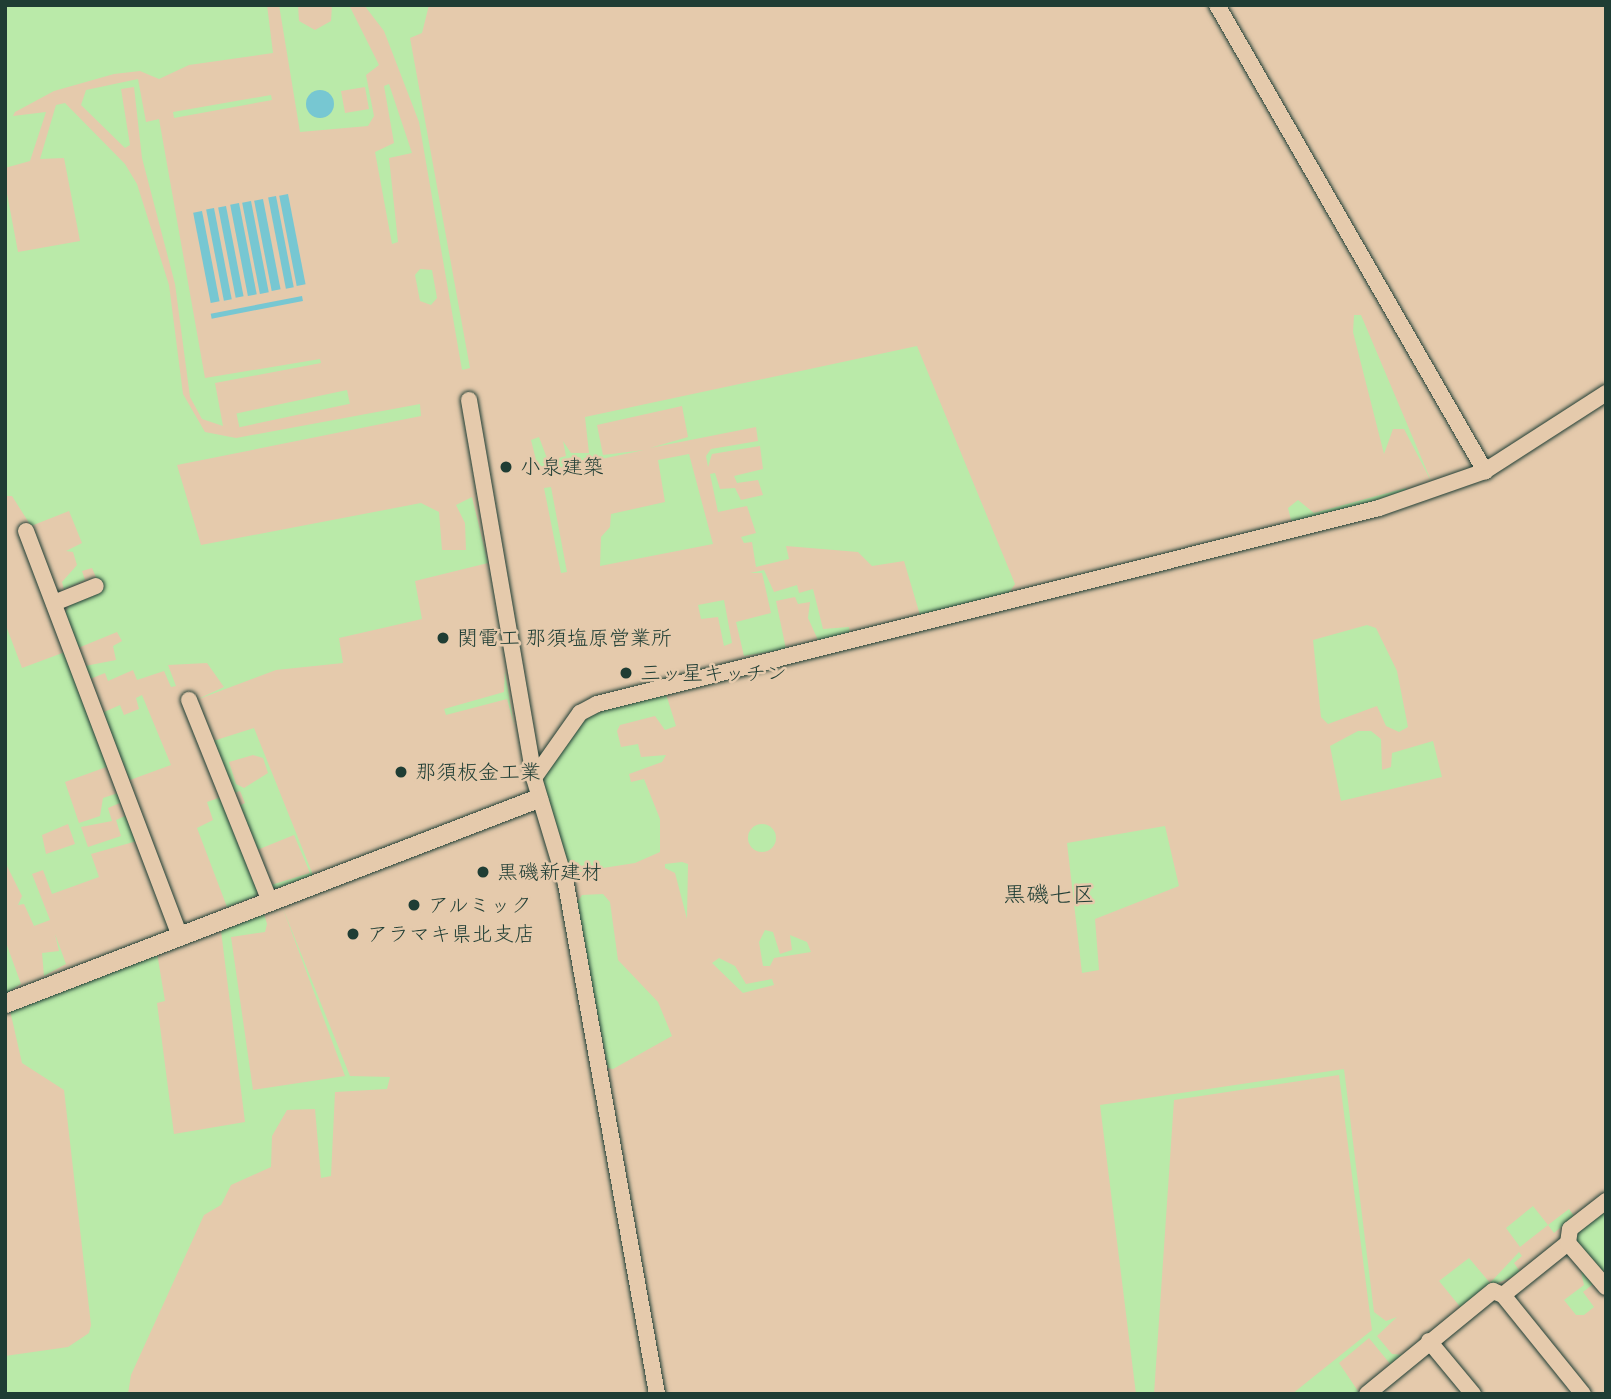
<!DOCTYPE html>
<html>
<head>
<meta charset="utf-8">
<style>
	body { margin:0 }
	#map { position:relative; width:1611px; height:1399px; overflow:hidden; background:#e5caac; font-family:Delius,"Klee One",sans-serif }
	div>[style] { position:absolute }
	.green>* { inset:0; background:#baeaa9; transform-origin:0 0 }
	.round { border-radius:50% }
	.water>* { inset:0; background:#77c7d2; transform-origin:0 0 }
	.roads { filter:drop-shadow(0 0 2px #1f3d34) drop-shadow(0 0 2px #1f3d34) }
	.minor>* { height:16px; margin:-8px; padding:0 8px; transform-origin:8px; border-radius:8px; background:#e5caac }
	.tertiary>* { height:19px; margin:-9.5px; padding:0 9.5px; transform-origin:9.5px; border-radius:9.5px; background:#e5caac }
	.dots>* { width:19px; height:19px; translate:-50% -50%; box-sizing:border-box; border:4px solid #e5caac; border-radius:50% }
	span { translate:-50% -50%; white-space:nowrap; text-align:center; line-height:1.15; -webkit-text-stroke:5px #e5caac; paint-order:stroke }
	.poi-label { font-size:21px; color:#1f3d34 }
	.left { translate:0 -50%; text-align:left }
	.neighbourhood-label { font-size:23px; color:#1f3d34 }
	.frame { position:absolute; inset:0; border:7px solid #1f3d34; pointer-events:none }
</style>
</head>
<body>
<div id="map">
	<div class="green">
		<div style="clip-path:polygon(5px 5px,267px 5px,273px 53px,189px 65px,159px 79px,140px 71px,114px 74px,54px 91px,15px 112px,13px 116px,46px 112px,30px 161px,5px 168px)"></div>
		<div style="clip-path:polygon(evenodd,279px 5px,298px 5px,299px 21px,315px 30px,331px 21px,332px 5px,349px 5px,379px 65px,366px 75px,374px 116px,368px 126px,300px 132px,279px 5px,365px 87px,369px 109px,345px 113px,341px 91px,365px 87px)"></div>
		<div style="clip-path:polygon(364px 5px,429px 5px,422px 33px,410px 38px,470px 368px,462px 370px,419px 122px,384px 31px)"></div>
		<div style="clip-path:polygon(138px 79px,146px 122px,159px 119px,205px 378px,320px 359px,321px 363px,215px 383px,223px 426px,202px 419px,190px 397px,175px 284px,142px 158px,134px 87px,121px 89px,130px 145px,125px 148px,81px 105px,86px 90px)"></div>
		<div style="clip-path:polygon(389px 84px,412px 153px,389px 158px,398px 242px,392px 244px,375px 152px,394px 143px,384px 86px)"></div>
		<div style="clip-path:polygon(271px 95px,272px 100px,174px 118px,173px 112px)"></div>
		<div style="clip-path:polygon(65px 103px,125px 164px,137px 184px,169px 285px,183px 394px,205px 432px,236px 438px,420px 404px,421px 416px,177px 465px,201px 545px,421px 503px,439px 512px,442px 550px,466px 550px,465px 523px,456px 505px,472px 497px,488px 563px,415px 581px,422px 619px,339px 638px,343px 663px,276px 670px,196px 700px,224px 687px,207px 663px,168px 665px,176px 686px,171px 687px,164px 671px,137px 680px,133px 670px,108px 681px,105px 673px,90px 679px,85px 666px,116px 660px,113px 646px,122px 641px,117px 632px,78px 648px,65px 613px,69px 605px,102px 591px,92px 568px,82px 571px,85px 580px,64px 589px,62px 582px,77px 565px,73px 552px,66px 551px,82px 543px,69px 511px,31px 526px,12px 496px,5px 496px,5px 183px,18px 252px,80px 241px,64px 158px,40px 159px,56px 105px)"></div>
		<div style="clip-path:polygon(420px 269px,432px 270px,437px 298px,431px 305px,420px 301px,415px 275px)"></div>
		<div style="clip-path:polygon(1354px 315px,1361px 315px,1432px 483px,1404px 429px,1393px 429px,1384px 454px,1353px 332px)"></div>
		<div style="clip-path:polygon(917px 346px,1015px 584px,1007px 596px,920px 615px,904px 561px,872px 566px,858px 552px,786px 546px,789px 559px,756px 567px,752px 542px,744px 543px,741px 537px,756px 533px,747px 506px,718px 512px,710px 474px,715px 473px,720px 489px,735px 488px,741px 500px,763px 495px,758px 480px,737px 483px,734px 476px,763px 469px,760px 446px,712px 454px,708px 467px,706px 456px,711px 449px,758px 441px,756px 427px,650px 448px,688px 437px,682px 406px,597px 425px,603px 455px,644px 450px,549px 470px,537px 464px,531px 440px,539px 437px,548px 461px,566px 456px,563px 441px,571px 453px,589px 453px,585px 417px)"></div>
		<div style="left:347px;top:390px;width:14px;height:113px;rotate:78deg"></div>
		<div style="clip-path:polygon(689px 454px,713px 544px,600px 566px,601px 537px,610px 527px,611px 514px,665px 502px,658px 460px)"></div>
		<div style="clip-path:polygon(551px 487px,567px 572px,561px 573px,544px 488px)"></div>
		<div style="clip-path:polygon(1406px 488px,1405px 494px,1298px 522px,1291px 520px,1288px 508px,1298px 500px,1314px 513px)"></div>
		<div style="clip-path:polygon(764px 570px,774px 592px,797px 585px,799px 593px,813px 589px,823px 629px,849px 627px,850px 633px,818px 640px,808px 618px,810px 602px,798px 604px,795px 597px,776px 601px,786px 649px,744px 656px,736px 622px,771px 613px,762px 573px,750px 573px)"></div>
		<div style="clip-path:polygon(724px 600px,732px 643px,724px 646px,718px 617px,701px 619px,698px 605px)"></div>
		<div style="clip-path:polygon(evenodd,5px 623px,22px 668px,65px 652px,109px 766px,65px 782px,79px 823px,100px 816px,103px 798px,118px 793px,122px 802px,108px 808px,112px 821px,81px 827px,88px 847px,121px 836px,116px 820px,127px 815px,137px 841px,91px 854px,99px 877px,52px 894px,43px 870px,32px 874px,50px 920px,34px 926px,24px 904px,18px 905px,22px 896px,5px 862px,5px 623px,68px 824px,75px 844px,46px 854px,42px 835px,68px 824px)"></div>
		<div style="clip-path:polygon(1367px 625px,1376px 628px,1397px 671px,1408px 727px,1399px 732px,1386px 726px,1377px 706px,1328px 724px,1321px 717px,1313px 640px)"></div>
		<div style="clip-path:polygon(505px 671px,514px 725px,507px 699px,446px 715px,444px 709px,504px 692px)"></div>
		<div style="clip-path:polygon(666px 694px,676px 726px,665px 730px,655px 716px,620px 725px,617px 731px,621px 747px,638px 744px,641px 757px,666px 755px,662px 762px,629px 774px,631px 782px,644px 779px,660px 819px,660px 852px,635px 863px,571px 873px,544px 799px,542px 774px,583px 715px)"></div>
		<div style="clip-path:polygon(142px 695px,171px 765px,130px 780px,102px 713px,120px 705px,124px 715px,139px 709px,136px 698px)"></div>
		<div style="clip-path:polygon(evenodd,254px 728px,313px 875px,275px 889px,271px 885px,310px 873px,294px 835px,257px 850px,239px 806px,245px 803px,240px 791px,234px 793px,213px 741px,254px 728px,253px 755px,263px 758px,268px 773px,244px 788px,236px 784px,229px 762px,253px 755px)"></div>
		<div style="clip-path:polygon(1358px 731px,1371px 731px,1381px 739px,1382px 770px,1391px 767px,1392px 753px,1433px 741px,1442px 777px,1341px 801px,1330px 746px)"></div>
		<div style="clip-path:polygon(221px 797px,258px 889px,256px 896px,227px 907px,197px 828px,213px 820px,207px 802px)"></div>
		<div class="round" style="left:748px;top:824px;width:28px;height:28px"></div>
		<div style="clip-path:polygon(1165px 826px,1179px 886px,1095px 919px,1099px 970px,1082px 973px,1067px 843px)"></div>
		<div style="clip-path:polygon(682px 862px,688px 864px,687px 919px,675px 873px,665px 868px,665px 864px)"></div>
		<div style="clip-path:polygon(603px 894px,610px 902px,618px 960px,658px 1002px,672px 1036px,613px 1069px,608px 1068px,576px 904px,582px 895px)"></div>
		<div style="clip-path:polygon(282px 906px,350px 1076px,390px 1077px,387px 1089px,335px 1092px,331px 1176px,321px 1178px,315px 1109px,287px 1110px,272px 1136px,271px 1167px,231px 1185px,221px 1205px,204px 1215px,131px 1375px,128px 1394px,5px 1394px,5px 1356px,68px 1347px,89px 1333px,91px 1325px,64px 1090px,22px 1063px,9px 1006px,157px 953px,165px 1001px,157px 1003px,174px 1134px,245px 1122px,221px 931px,264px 914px,267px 924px,265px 932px,231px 937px,253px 1090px,345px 1076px)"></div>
		<div style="clip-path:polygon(765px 930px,773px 932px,780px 954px,792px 950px,790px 935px,807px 942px,811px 952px,774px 958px,770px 966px,763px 966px,759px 942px)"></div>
		<div style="clip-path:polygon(55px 934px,66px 964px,44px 976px,42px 953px,59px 951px)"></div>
		<div style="clip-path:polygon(5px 940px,21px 984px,5px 994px)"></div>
		<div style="clip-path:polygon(719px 958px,735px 966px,746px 984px,772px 979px,774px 985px,743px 993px,712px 963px)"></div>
		<div style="clip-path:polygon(1344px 1069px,1374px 1312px,1386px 1321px,1397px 1317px,1377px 1336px,1392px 1354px,1404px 1355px,1391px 1365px,1369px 1338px,1339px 1363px,1360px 1394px,1292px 1394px,1372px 1330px,1339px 1075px,1174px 1100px,1154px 1394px,1136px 1394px,1100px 1105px)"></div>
		<div style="clip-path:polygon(1533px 1206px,1548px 1225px,1569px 1209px,1574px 1216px,1554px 1233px,1548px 1225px,1520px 1247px,1506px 1228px)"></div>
		<div style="clip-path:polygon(1602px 1212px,1606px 1216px,1606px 1279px,1576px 1243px,1578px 1231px)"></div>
		<div style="clip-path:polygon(1519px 1252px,1522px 1256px,1514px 1263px,1521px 1273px,1491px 1286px,1462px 1309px,1439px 1281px,1469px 1258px,1490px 1283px)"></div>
		<div style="clip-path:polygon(1581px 1271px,1593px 1284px,1583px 1292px,1594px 1307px,1584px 1315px,1576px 1315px,1564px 1300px,1584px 1285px)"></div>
	</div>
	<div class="water">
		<div class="round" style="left:306px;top:90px;width:28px;height:28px"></div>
		<div style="left:288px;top:194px;width:92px;height:9px;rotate:79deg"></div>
		<div style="left:276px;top:196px;width:93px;height:8px;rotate:79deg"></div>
		<div style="left:263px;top:199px;width:92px;height:9px;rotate:79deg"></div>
		<div style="left:251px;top:201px;width:93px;height:9px;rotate:79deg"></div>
		<div style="left:239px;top:203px;width:93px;height:9px;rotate:79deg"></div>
		<div style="left:226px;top:206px;width:92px;height:8px;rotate:79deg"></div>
		<div style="left:214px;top:208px;width:93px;height:8px;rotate:79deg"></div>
		<div style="left:202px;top:211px;width:92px;height:9px;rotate:79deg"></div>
		<div style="left:302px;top:296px;width:5px;height:93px;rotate:79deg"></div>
	</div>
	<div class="roads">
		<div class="minor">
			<div style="left:1217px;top:5px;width:538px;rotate:60.1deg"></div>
			<div style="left:469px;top:400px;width:384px;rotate:80.2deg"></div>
			<div style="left:534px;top:778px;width:111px;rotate:73.2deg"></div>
			<div style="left:566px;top:884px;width:518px;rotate:79.88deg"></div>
			<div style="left:26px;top:531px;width:433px;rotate:69.2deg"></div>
			<div style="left:54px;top:603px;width:45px;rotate:-22deg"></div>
			<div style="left:189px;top:700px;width:218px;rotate:68.1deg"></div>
			<div style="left:534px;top:778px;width:80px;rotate:-54.7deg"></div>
			<div style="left:580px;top:713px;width:19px;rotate:-28deg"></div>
			<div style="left:597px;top:704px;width:806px;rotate:-14.07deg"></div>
			<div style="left:1379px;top:508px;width:112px;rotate:-19.2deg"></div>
			<div style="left:1485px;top:471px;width:144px;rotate:-32.8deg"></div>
			<div style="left:1568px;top:1243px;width:58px;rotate:49.2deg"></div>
			<div style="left:1503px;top:1295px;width:127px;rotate:51.1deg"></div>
			<div style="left:1429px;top:1341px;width:69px;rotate:50.3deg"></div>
			<div style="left:1367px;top:1394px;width:163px;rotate:-39.3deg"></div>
			<div style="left:1493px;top:1291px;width:11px;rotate:22deg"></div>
			<div style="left:1503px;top:1295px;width:83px;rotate:-38.7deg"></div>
			<div style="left:1568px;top:1243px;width:14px;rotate:-82deg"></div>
			<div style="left:1570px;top:1229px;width:46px;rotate:-37.9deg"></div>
		</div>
		<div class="tertiary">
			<div style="left:5px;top:1003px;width:571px;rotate:-21.04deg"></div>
		</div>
	</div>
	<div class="dots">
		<div style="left:506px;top:467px;background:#1f3d34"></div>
		<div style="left:443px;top:638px;background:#1f3d34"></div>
		<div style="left:626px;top:673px;background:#1f3d34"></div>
		<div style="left:401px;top:772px;background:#1f3d34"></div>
		<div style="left:483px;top:872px;background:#1f3d34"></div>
		<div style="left:414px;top:905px;background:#1f3d34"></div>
		<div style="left:353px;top:934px;background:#1f3d34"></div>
	</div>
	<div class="poi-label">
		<span class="left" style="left:520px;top:467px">小泉建築</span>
		<span class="left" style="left:457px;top:638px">関電工 那須塩原営業所</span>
		<span class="left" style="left:640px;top:673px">三ッ星キッチン</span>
		<span class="left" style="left:415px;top:772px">那須板金工業</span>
		<span class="left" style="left:497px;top:872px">黒磯新建材</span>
		<span class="left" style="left:428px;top:905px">アルミック</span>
		<span class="left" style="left:367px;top:934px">アラマキ県北支店</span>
	</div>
	<div class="neighbourhood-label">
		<span style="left:1049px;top:894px">黒磯七区</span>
	</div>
	<div class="frame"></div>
</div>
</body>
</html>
